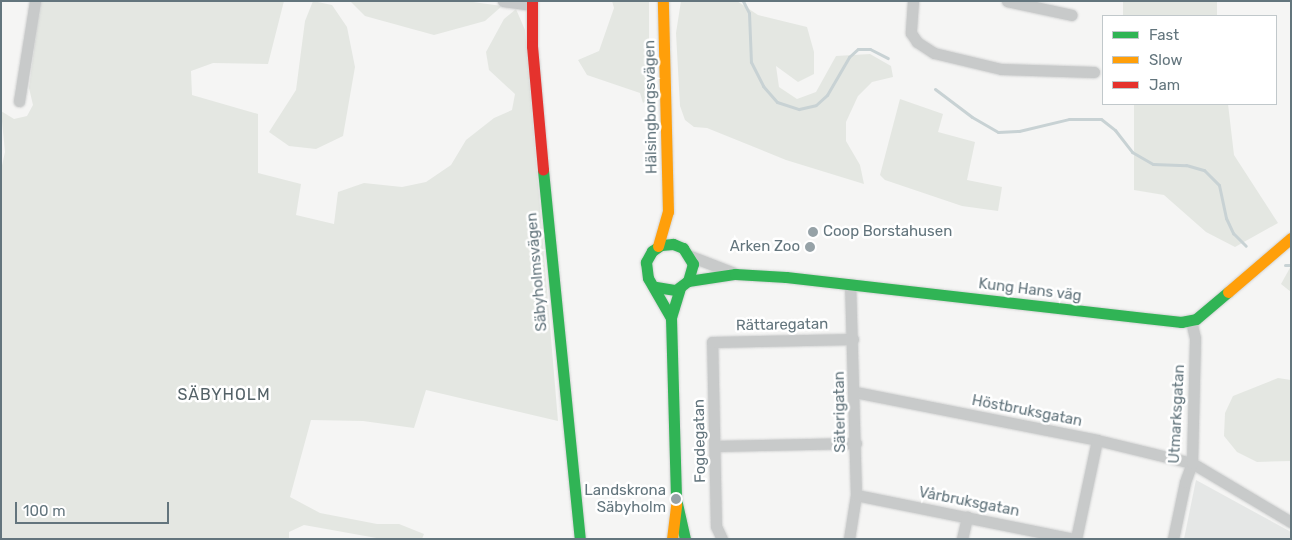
<!DOCTYPE html>
<html>
<head>
<meta charset="utf-8">
<style>
	body { margin:0 }
	#map { position:relative; width:1292px; height:540px; overflow:hidden; background:#f5f5f4; font-family:Rubik,sans-serif }
	div>[style] { position:absolute }
	.built>* { inset:0; background:#e5e7e6 }
	.green>* { inset:0; background:#e4e7e2; transform-origin:0 0 }
	.stream>* { height:3px; margin:-1.5px; padding:0 1.5px; transform-origin:1.5px; border-radius:1.5px; background:#c8d2d4 }
	.roads { filter:drop-shadow(0 0 1px #d1d2d2) drop-shadow(0 0 1px #d1d2d2) }
	.street>* { height:11px; margin:-5.5px; padding:0 5.5px; transform-origin:5.5px; border-radius:5.5px; background:#c8caca }
	.fast>* { height:11px; margin:-5.5px; padding:0 5.5px; transform-origin:5.5px; border-radius:5.5px; background:#30b455 }
	.slow>* { height:11px; margin:-5.5px; padding:0 5.5px; transform-origin:5.5px; border-radius:5.5px; background:#ff9f0a }
	.jam>* { height:11px; margin:-5.5px; padding:0 5.5px; transform-origin:5.5px; border-radius:5.5px; background:#e5322d }
	.dots>* { width:14px; height:14px; translate:-50% -50%; box-sizing:border-box; border:2px solid #fff; border-radius:50% }
	span { translate:-50% -50%; white-space:nowrap; text-align:center; line-height:1.15; -webkit-text-stroke:5px #fff; paint-order:stroke }
	.street-label { font-size:15px; color:#63757d }
	.poi-label { font-size:15px; color:#63757d }
	.left { translate:0 -50%; text-align:left }
	.right { translate:-100% -50%; text-align:right }
	.neighbourhood-label { font-size:16px; color:#546268; letter-spacing:1px }
	.frame { position:absolute; inset:0; border:2px solid #63757d; pointer-events:none }
	.legend { position:absolute; left:1102px; top:15px; width:175px; height:90px; box-sizing:border-box; background:#fff; border:1px solid #c1c8cb; margin:0; padding:6px 9px; list-style:none; font-size:15px; color:#63757d }
	.legend li { display:flex; align-items:center; gap:10px; height:25px }
	.legend b { width:25px; border:1px solid #c1c8cb }
	.scale { position:absolute; left:15px; top:502px; width:154px; height:22px; box-sizing:border-box; border:2px solid #63757d; border-top:0; padding-left:6px; font-size:15px; line-height:18px; white-space:nowrap; color:#63757d; -webkit-text-stroke:4px #fff; paint-order:stroke }
</style>
</head>
<body>
<div id="map">
	<div class="built">
		<div style="clip-path:polygon(1196px 480px,1291px 532px,1291px 539px,1184px 539px)"></div>
	</div>
	<div class="green">
		<div style="clip-path:polygon(40px 1px,284px 1px,268px 64px,213px 63px,191px 71px,192px 95px,258px 114px,258px 173px,301px 184px,296px 215px,334px 224px,338px 192px,364px 183px,402px 187px,426px 182px,451px 165px,466px 140px,494px 118px,512px 110px,515px 94px,489px 70px,486px 52px,504px 19px,516px 9px,525px 30px,558px 421px,426px 390px,414px 428px,363px 421px,311px 420px,290px 497px,320px 513px,377px 524px,399px 524px,424px 534px,422px 539px,382px 539px,304px 525px,289px 532px,289px 539px,1px 539px,1px 170px,5px 152px,1px 111px,14px 119px,27px 116px,33px 105px,29px 88px)"></div>
		<div style="clip-path:polygon(313px 1px,332px 5px,347px 27px,355px 67px,343px 136px,316px 149px,289px 146px,269px 132px,296px 90px,305px 21px)"></div>
		<div style="clip-path:polygon(350px 1px,466px 1px,502px 6px,485px 21px,434px 35px,365px 16px)"></div>
		<div style="clip-path:polygon(612px 1px,649px 1px,649px 99px,643px 103px,640px 93px,587px 75px,578px 60px,599px 51px,614px 8px)"></div>
		<div style="clip-path:polygon(681px 1px,737px 1px,758px 15px,807px 27px,814px 52px,814px 74px,798px 82px,776px 66px,779px 87px,797px 99px,816px 92px,836px 56px,870px 54px,891px 66px,893px 77px,872px 82px,858px 96px,846px 122px,846px 141px,860px 165px,864px 184px,786px 160px,707px 128px,694px 127px,685px 120px,680px 106px,676px 33px)"></div>
		<div style="left:1123px;top:1px;width:94px;height:15px"></div>
		<div style="clip-path:polygon(900px 99px,943px 114px,938px 132px,975px 142px,967px 180px,1002px 187px,998px 211px,962px 206px,885px 180px,880px 175px)"></div>
		<div style="clip-path:polygon(1134px 104px,1228px 104px,1234px 155px,1278px 223px,1235px 247px,1206px 232px,1164px 195px,1134px 190px)"></div>
		<div style="clip-path:polygon(1291px 266px,1291px 292px,1281px 284px)"></div>
		<div style="clip-path:polygon(1278px 378px,1291px 380px,1291px 461px,1257px 462px,1237px 452px,1224px 436px,1225px 413px,1233px 396px)"></div>
	</div>
	<div class="stream">
		<div style="left:743px;top:1px;width:13px;rotate:63deg"></div>
		<div style="left:749px;top:13px;width:49px;rotate:87.7deg"></div>
		<div style="left:751px;top:62px;width:27px;rotate:63deg"></div>
		<div style="left:763px;top:86px;width:21px;rotate:49deg"></div>
		<div style="left:777px;top:102px;width:23px;rotate:18deg"></div>
		<div style="left:799px;top:109px;width:17px;rotate:-13deg"></div>
		<div style="left:816px;top:105px;width:15px;rotate:-42deg"></div>
		<div style="left:827px;top:95px;width:44px;rotate:-59.9deg"></div>
		<div style="left:849px;top:57px;width:12px;rotate:-42deg"></div>
		<div style="left:858px;top:49px;width:12px"></div>
		<div style="left:870px;top:49px;width:20px;rotate:27deg"></div>
		<div style="left:935px;top:89px;width:46px;rotate:37.1deg"></div>
		<div style="left:972px;top:117px;width:30px;rotate:30deg"></div>
		<div style="left:998px;top:132px;width:21px;rotate:-3deg"></div>
		<div style="left:1019px;top:131px;width:51px;rotate:-13.5deg"></div>
		<div style="left:1069px;top:119px;width:32px"></div>
		<div style="left:1101px;top:119px;width:18px;rotate:38deg"></div>
		<div style="left:1115px;top:130px;width:28px;rotate:52deg"></div>
		<div style="left:1132px;top:152px;width:24px;rotate:30deg"></div>
		<div style="left:1153px;top:164px;width:33px;rotate:2deg"></div>
		<div style="left:1186px;top:165px;width:19px;rotate:16deg"></div>
		<div style="left:1204px;top:170px;width:21px;rotate:45deg"></div>
		<div style="left:1219px;top:185px;width:34px;rotate:78deg"></div>
		<div style="left:1226px;top:218px;width:17px;rotate:65deg"></div>
		<div style="left:1233px;top:233px;width:18px;rotate:45deg"></div>
		<div style="left:1285px;top:265px;width:6px"></div>
	</div>
	<div class="roads">
		<div class="street">
			<div style="left:503px;top:1px;width:28px;rotate:8deg"></div>
			<div style="left:913px;top:1px;width:32px;rotate:94deg"></div>
			<div style="left:911px;top:33px;width:11px;rotate:56deg"></div>
			<div style="left:917px;top:42px;width:20px;rotate:33deg"></div>
			<div style="left:934px;top:53px;width:69px;rotate:13.4deg"></div>
			<div style="left:1001px;top:69px;width:93px;rotate:1.8deg"></div>
			<div style="left:1007px;top:1px;width:66px;rotate:12.2deg"></div>
			<div style="left:19px;top:101px;width:101px;rotate:-80.9deg"></div>
			<div style="left:690px;top:256px;width:47px;rotate:21.1deg"></div>
			<div style="left:855px;top:392px;width:247px;rotate:11.2deg"></div>
			<div style="left:1097px;top:440px;width:98px;rotate:13.6deg"></div>
			<div style="left:1192px;top:463px;width:115px;rotate:30.8deg"></div>
			<div style="left:715px;top:446px;width:141px;rotate:-1.2deg"></div>
			<div style="left:856px;top:495px;width:223px;rotate:11.4deg"></div>
			<div style="left:722px;top:539px;width:14px;rotate:-115deg"></div>
			<div style="left:716px;top:526px;width:184px;rotate:-91.2deg"></div>
			<div style="left:712px;top:342px;width:141px;rotate:-1.2deg"></div>
			<div style="left:849px;top:539px;width:45px;rotate:-81deg"></div>
			<div style="left:856px;top:495px;width:211px;rotate:-91.6deg"></div>
			<div style="left:962px;top:539px;width:23px;rotate:-77deg"></div>
			<div style="left:1076px;top:539px;width:101px;rotate:-78deg"></div>
			<div style="left:1173px;top:539px;width:58px;rotate:-78.1deg"></div>
			<div style="left:1185px;top:482px;width:20px;rotate:-70deg"></div>
			<div style="left:1192px;top:463px;width:125px;rotate:-88.6deg"></div>
			<div style="left:1195px;top:338px;width:18px;rotate:-103deg"></div>
		</div>
		<div class="fast">
			<div style="left:543px;top:170px;width:371px;rotate:84.3deg"></div>
			<div style="left:688px;top:281px;width:48px;rotate:-8.5deg"></div>
			<div style="left:735px;top:274px;width:51px;rotate:3.4deg"></div>
			<div style="left:786px;top:277px;width:398px;rotate:6.5deg"></div>
			<div style="left:1181px;top:322px;width:15px;rotate:-11deg"></div>
			<div style="left:1196px;top:319px;width:42px;rotate:-40.2deg"></div>
			<div style="left:656px;top:287px;width:20px;rotate:9deg"></div>
			<div style="left:676px;top:290px;width:15px;rotate:-37deg"></div>
			<div style="left:688px;top:281px;width:18px;rotate:-74deg"></div>
			<div style="left:693px;top:264px;width:19px;rotate:-122deg"></div>
			<div style="left:683px;top:248px;width:11px;rotate:-158deg"></div>
			<div style="left:673px;top:244px;width:12px;rotate:175deg"></div>
			<div style="left:661px;top:245px;width:11px;rotate:146deg"></div>
			<div style="left:652px;top:251px;width:13px;rotate:119deg"></div>
			<div style="left:646px;top:262px;width:16px;rotate:83deg"></div>
			<div style="left:648px;top:278px;width:46px;rotate:60.1deg"></div>
			<div style="left:680px;top:288px;width:31px;rotate:107deg"></div>
			<div style="left:671px;top:318px;width:181px;rotate:88.4deg"></div>
			<div style="left:676px;top:499px;width:41px;rotate:77.3deg"></div>
		</div>
		<div class="slow">
			<div style="left:658px;top:246px;width:35px;rotate:-74deg"></div>
			<div style="left:668px;top:212px;width:211px;rotate:-91.4deg"></div>
			<div style="left:1228px;top:292px;width:83px;rotate:-40.6deg"></div>
			<div style="left:672px;top:539px;width:35px;rotate:-83deg"></div>
		</div>
		<div class="jam">
			<div style="left:532px;top:1px;width:45px;rotate:90deg"></div>
			<div style="left:532px;top:46px;width:124px;rotate:84.9deg"></div>
		</div>
	</div>
	<div class="dots">
		<div style="left:813px;top:232px;background:#96a2a7"></div>
		<div style="left:810px;top:247px;background:#96a2a7"></div>
		<div style="left:676px;top:499px;background:#96a2a7"></div>
	</div>
	<div class="street-label">
		<span style="left:651px;top:107px;rotate:-91deg">Hälsingborgsvägen</span>
		<span style="left:537px;top:272px;rotate:-95deg">Säbyholmsvägen</span>
		<span style="left:1030px;top:290px;rotate:7deg">Kung Hans väg</span>
		<span style="left:782px;top:325px;rotate:-1deg">Rättaregatan</span>
		<span style="left:1027px;top:411px;rotate:11deg">Höstbruksgatan</span>
		<span style="left:840px;top:412px;rotate:-91deg">Säterigatan</span>
		<span style="left:1177px;top:414px;rotate:-87deg">Utmarksgatan</span>
		<span style="left:700px;top:441px;rotate:-91deg">Fogdegatan</span>
		<span style="left:969px;top:502px;rotate:11deg">Vårbruksgatan</span>
	</div>
	<div class="poi-label">
		<span class="left" style="left:823px;top:232px">Coop Borstahusen</span>
		<span class="right" style="left:800px;top:247px">Arken Zoo</span>
		<span class="right" style="left:666px;top:499px">Landskrona<br>Säbyholm</span>
	</div>
	<div class="neighbourhood-label">
		<span style="left:224px;top:395px">SÄBYHOLM</span>
	</div>
	<div class="frame"></div>
	<ul class="legend">
	<li><b style="height:6px;background:#30b455"></b>Fast</li>
	<li><b style="height:6px;background:#ff9f0a"></b>Slow</li>
	<li><b style="height:6px;background:#e5322d"></b>Jam</li>
	</ul>
	<div class="scale">100 m</div>
</div>
</body>
</html>
